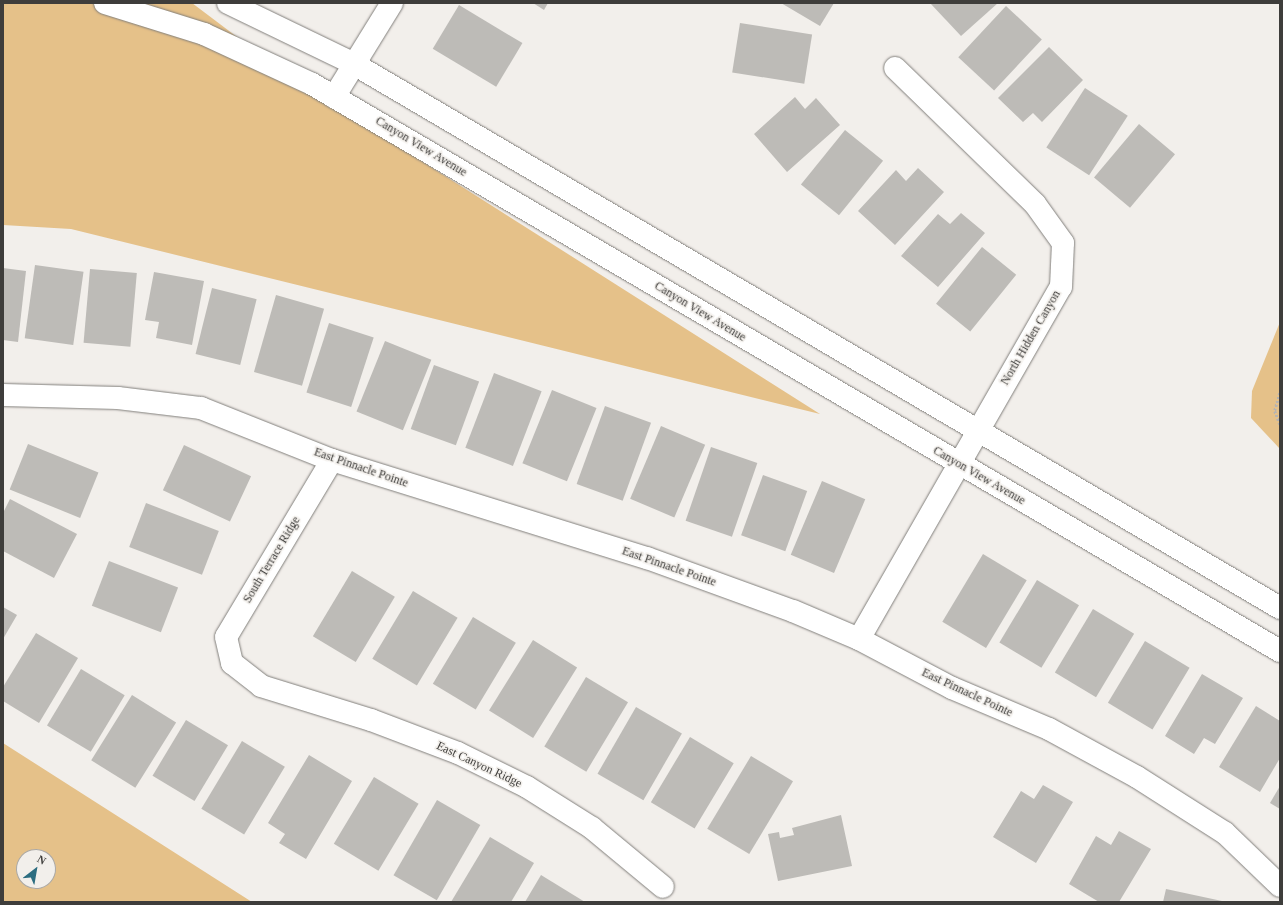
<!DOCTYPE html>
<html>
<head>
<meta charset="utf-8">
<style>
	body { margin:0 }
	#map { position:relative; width:1283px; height:905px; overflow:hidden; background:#f2efeb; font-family:"Times New Roman",serif }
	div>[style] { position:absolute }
	.green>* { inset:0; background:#e5c189 }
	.building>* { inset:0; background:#bdbbb7; transform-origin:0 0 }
	.path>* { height:2.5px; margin-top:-1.25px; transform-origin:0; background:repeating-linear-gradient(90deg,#b7b4b1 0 2px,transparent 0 4px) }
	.roads { filter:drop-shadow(0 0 1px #817f7b) drop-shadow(0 0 1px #817f7b) }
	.street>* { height:22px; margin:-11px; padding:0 11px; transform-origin:11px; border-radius:11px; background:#fff }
	.secondary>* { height:22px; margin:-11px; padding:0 11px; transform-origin:11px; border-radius:11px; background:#fff }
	span { translate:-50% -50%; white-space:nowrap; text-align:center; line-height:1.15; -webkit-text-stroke:3px #f2efeb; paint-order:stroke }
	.street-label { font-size:12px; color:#3e3d3b }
	.frame { position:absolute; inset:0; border:4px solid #3e3d3b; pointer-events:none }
	.north { position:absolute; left:16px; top:849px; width:40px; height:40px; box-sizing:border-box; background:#f2efeb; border:1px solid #aaa8a5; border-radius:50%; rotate:31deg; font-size:11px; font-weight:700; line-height:16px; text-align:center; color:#3e3d3b }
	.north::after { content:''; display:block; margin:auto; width:14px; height:18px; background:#2c6d80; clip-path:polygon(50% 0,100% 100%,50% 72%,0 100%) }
</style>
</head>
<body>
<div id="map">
	<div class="green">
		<div style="clip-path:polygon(3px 3px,192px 3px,297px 82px,820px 414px,71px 229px,3px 225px)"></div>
		<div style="clip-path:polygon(1280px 322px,1280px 449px,1251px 418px,1252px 391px)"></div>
		<div style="clip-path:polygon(evenodd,3px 743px,252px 902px,3px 902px,3px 743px,24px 857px,48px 857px,48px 881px,24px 881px,24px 857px)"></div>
	</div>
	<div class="building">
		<div style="clip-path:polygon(533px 3px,548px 3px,544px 10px)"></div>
		<div style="clip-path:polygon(781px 3px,834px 3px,820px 26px)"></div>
		<div style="clip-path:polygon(930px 3px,998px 3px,961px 36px)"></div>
		<div style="left:459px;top:5px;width:74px;height:51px;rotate:31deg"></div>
		<div style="left:1006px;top:6px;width:49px;height:70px;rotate:43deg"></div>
		<div style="left:740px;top:23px;width:73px;height:50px;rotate:9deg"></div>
		<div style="clip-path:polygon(1049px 47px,1083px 80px,1042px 122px,1033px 113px,1023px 122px,998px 98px)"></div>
		<div style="left:1085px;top:88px;width:51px;height:71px;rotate:33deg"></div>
		<div style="clip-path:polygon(795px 97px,805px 109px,816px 98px,840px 125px,787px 172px,754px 134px)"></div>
		<div style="left:1139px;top:124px;width:47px;height:70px;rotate:40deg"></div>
		<div style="left:845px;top:130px;width:49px;height:70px;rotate:39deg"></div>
		<div style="clip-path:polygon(918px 168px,944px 192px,895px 245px,858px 211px,896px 170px,906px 181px)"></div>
		<div style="clip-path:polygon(961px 213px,985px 233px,938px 287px,901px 256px,938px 214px,950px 224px)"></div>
		<div style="left:982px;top:247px;width:44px;height:73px;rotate:39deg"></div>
		<div style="left:35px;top:265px;width:49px;height:74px;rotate:8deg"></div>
		<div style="clip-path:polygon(3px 268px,26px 271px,18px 342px,3px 340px)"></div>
		<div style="left:90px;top:269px;width:47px;height:74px;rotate:5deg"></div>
		<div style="clip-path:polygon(154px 272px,204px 281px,192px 345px,156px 338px,159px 322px,145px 320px)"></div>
		<div style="left:212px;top:288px;width:46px;height:68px;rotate:14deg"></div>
		<div style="left:276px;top:295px;width:50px;height:80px;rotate:16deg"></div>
		<div style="left:329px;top:323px;width:47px;height:73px;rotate:18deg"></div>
		<div style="left:385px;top:341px;width:50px;height:76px;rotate:22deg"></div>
		<div style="left:434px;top:365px;width:48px;height:68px;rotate:20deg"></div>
		<div style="left:494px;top:373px;width:51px;height:80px;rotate:21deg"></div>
		<div style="left:552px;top:390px;width:48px;height:79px;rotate:22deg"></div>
		<div style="left:605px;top:406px;width:49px;height:83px;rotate:20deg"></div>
		<div style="left:661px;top:426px;width:48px;height:79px;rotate:23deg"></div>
		<div style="left:28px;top:444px;width:76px;height:49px;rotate:22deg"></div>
		<div style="left:184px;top:445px;width:74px;height:50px;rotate:25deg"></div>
		<div style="left:711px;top:447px;width:49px;height:78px;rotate:19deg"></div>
		<div style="left:763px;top:475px;width:47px;height:64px;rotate:20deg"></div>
		<div style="left:822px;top:481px;width:47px;height:80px;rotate:23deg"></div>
		<div style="clip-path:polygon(10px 499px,77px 534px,54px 578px,3px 551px,3px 513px)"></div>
		<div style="left:146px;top:503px;width:78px;height:47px;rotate:21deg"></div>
		<div style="left:983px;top:554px;width:51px;height:79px;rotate:31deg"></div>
		<div style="left:109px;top:561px;width:74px;height:48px;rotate:21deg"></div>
		<div style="left:352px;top:571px;width:50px;height:76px;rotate:31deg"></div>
		<div style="left:1037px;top:580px;width:49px;height:73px;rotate:31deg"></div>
		<div style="left:413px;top:591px;width:52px;height:79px;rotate:31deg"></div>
		<div style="clip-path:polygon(3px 607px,17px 615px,3px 639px)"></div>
		<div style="left:1093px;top:609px;width:48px;height:74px;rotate:31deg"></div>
		<div style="left:473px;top:617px;width:50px;height:78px;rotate:31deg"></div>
		<div style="clip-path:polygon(36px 633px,78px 658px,39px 723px,3px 701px,3px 687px)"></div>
		<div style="left:533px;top:640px;width:52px;height:83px;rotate:32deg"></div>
		<div style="left:1145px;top:641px;width:52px;height:72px;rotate:31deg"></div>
		<div style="left:81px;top:669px;width:51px;height:66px;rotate:31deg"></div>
		<div style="clip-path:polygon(1202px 674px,1243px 698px,1215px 744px,1204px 738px,1194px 754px,1165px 736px)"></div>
		<div style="left:586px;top:677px;width:49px;height:81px;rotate:31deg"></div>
		<div style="left:132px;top:695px;width:52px;height:77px;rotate:32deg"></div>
		<div style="clip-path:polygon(1256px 706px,1280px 721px,1280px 758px,1260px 792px,1219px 767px)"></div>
		<div style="left:636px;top:707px;width:53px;height:77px;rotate:30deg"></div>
		<div style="left:186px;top:720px;width:49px;height:65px;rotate:31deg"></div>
		<div style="left:690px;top:737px;width:51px;height:76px;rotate:31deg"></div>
		<div style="left:242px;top:741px;width:50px;height:79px;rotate:31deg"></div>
		<div style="clip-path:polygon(309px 755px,352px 781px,306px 859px,279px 843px,285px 834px,268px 823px)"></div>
		<div style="left:751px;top:756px;width:49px;height:85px;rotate:31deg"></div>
		<div style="left:374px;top:777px;width:52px;height:78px;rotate:31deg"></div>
		<div style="clip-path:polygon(1043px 785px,1073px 802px,1036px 863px,993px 837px,1021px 791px,1034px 799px)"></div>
		<div style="clip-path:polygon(1280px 786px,1280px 809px,1270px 803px)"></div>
		<div style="left:437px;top:800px;width:50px;height:87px;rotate:30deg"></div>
		<div style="clip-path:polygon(841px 815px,852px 866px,778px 881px,768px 834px,779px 832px,780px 838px,794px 835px,792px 828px)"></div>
		<div style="clip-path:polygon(1119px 831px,1151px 849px,1119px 902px,1099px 902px,1069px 884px,1096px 836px,1111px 845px)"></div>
		<div style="clip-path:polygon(490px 837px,534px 863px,511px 902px,451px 902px)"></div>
		<div style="clip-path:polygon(541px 875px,585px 902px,525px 902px)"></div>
		<div style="clip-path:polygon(1166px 889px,1222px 901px,1221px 902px,1163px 902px)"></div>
	</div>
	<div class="path">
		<div style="left:1280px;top:393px;width:19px;rotate:106deg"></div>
		<div style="left:1275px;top:411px;width:14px;rotate:69deg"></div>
	</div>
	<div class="roads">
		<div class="street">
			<div style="left:334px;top:97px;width:110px;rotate:-58.3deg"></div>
			<div style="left:3px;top:395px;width:115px;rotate:1.5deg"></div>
			<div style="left:118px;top:398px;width:84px;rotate:6.9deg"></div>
			<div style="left:201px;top:408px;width:141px;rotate:21.7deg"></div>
			<div style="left:332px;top:460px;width:330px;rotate:17.3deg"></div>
			<div style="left:647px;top:558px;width:155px;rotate:20deg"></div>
			<div style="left:793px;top:611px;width:72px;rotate:23deg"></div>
			<div style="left:859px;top:639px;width:105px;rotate:27.8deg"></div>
			<div style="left:952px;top:688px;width:105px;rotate:22.9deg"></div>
			<div style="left:1049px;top:729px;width:100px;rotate:28.6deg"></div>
			<div style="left:1137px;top:777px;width:104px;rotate:32.5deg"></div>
			<div style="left:1225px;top:833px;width:76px;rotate:43.9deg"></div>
			<div style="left:332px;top:460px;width:206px;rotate:120.9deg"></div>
			<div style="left:226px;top:637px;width:27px;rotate:77deg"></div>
			<div style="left:232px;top:663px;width:37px;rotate:38deg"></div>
			<div style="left:261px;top:686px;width:115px;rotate:17.2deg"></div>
			<div style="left:371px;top:720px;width:93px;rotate:20.8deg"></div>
			<div style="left:458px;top:753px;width:77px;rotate:26.2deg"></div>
			<div style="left:527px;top:787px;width:77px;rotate:32.2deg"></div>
			<div style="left:592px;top:828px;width:92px;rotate:39.7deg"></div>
			<div style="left:859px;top:639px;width:406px;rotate:-60.2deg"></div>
			<div style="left:1061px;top:287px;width:44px;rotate:-87.4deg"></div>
			<div style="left:1063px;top:243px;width:48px;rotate:-125.7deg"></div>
			<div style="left:1035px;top:204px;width:195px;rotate:-135.8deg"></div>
		</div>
		<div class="secondary">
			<div style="left:105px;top:3px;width:104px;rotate:17.4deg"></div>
			<div style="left:204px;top:34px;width:119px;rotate:24.8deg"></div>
			<div style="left:312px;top:84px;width:1122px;rotate:30.36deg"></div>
			<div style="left:228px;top:3px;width:140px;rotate:25.8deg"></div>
			<div style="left:354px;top:64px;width:1074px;rotate:30.43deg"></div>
		</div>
	</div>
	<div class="street-label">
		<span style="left:421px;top:147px;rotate:31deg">Canyon View Avenue</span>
		<span style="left:700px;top:312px;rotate:31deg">Canyon View Avenue</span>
		<span style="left:1031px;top:338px;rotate:-60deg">North Hidden Canyon</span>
		<span style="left:361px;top:468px;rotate:19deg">East Pinnacle Pointe</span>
		<span style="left:979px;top:476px;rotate:30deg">Canyon View Avenue</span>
		<span style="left:272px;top:560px;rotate:-59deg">South Terrace Ridge</span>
		<span style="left:669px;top:567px;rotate:19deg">East Pinnacle Pointe</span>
		<span style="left:967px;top:693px;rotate:25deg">East Pinnacle Pointe</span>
		<span style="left:479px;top:765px;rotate:25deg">East Canyon Ridge</span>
	</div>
	<div class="frame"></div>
	<div class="north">N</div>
</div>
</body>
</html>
